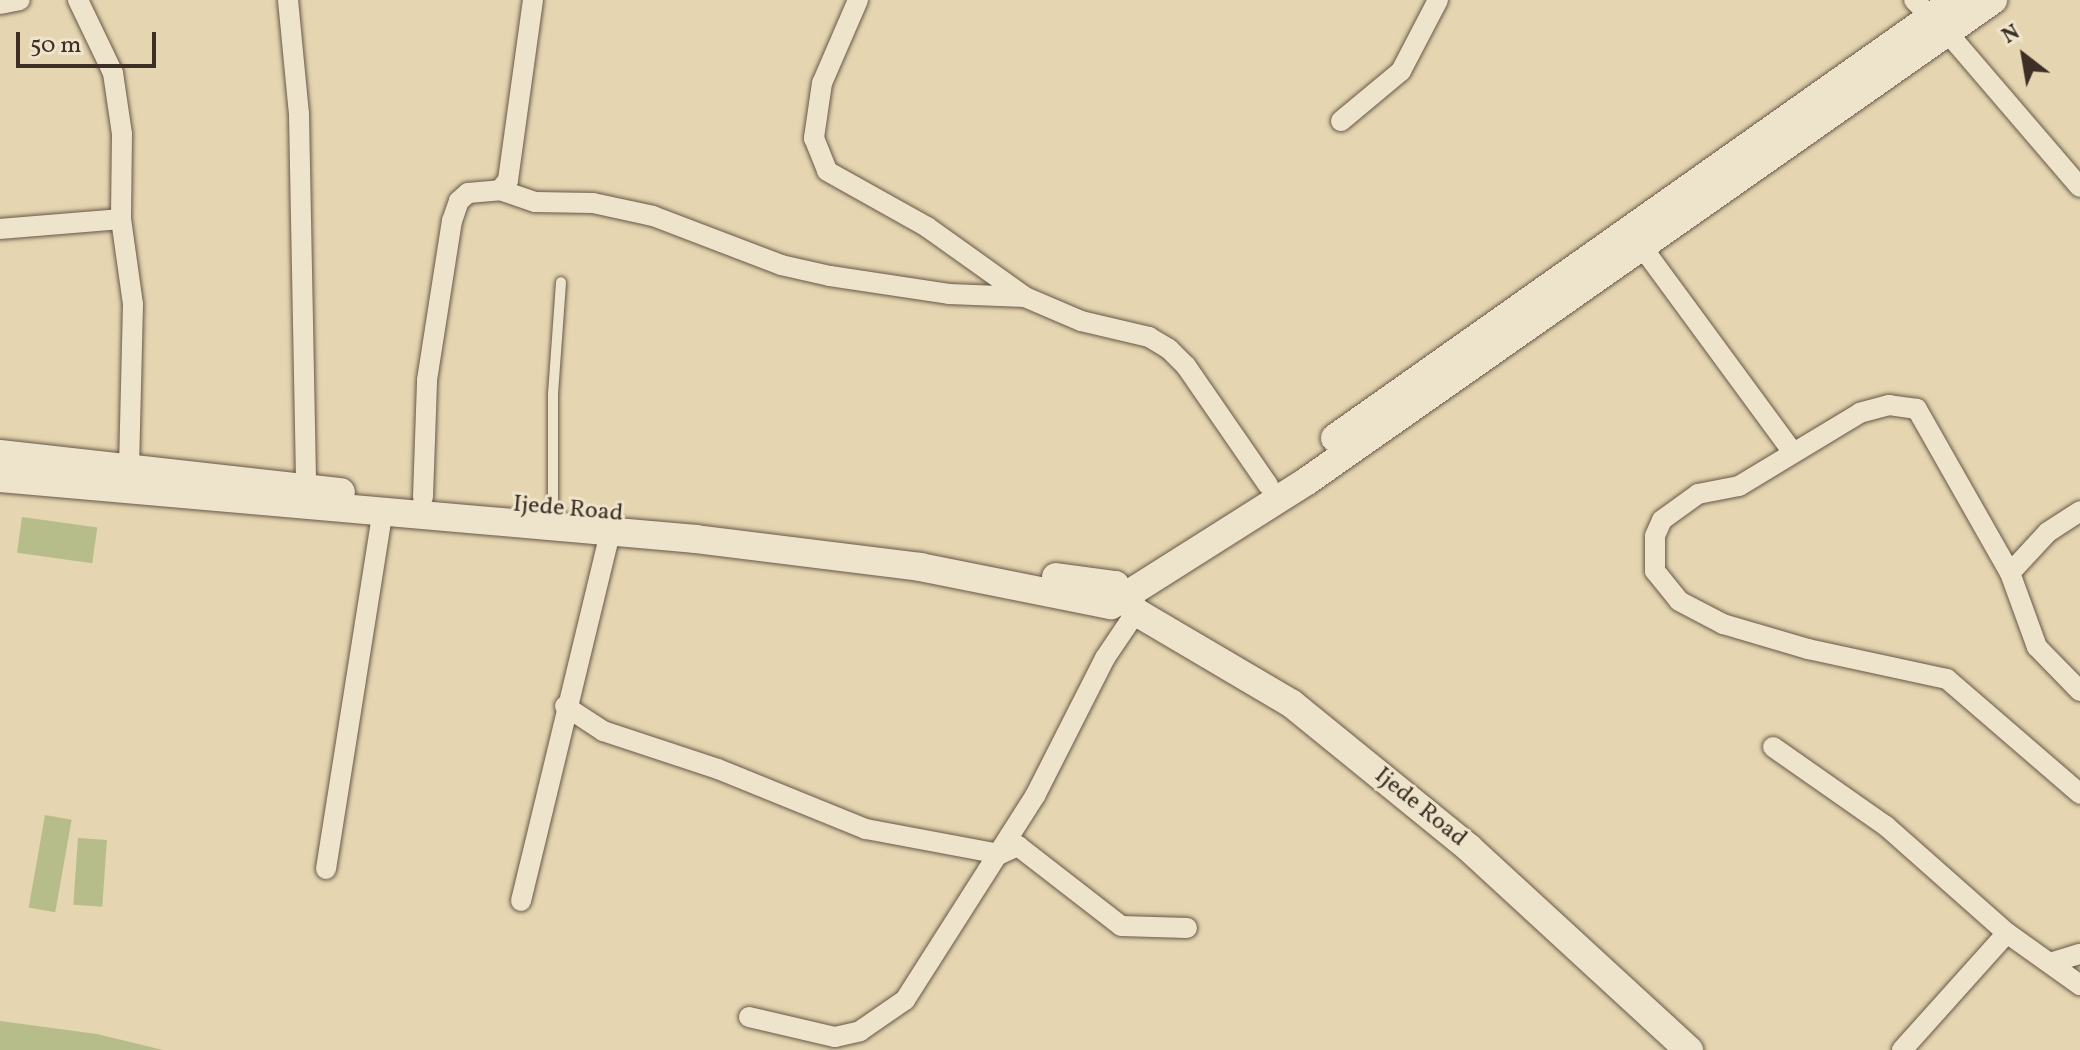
<!DOCTYPE html>
<html>
<head>
<meta charset="utf-8">
<style>
	body { margin:0 }
	#map { position:relative; width:2080px; height:1050px; overflow:hidden; background:#e5d5b0; font-family:Vollkorn,serif }
	div>[style] { position:absolute }
	.green>* { inset:0; background:#b6bd8a; transform-origin:0 0 }
	.roads { filter:drop-shadow(0 0 2px #675848) drop-shadow(0 0 2px #675848) }
	.lane>* { height:10px; margin:-5px; padding:0 5px; transform-origin:5px; border-radius:5px; background:#eee4cc }
	.street>* { height:20px; margin:-10px; padding:0 10px; transform-origin:10px; border-radius:10px; background:#eee4cc }
	.secondary>* { height:28px; margin:-14px; padding:0 14px; transform-origin:14px; border-radius:14px; background:#eee4cc }
	span { translate:-50% -50%; white-space:nowrap; text-align:center; line-height:1.15; -webkit-text-stroke:6px #eee4cc; paint-order:stroke }
	.street-label { font-size:24px; color:#3d2f25 }
	.north { position:absolute; left:1984px; top:16px; width:80px; height:80px; -webkit-text-stroke:6px #eee4cc; paint-order:stroke; rotate:329deg; font-size:22px; font-weight:700; line-height:32px; text-align:center; color:#3d2f25 }
	.north::after { content:''; display:block; margin:auto; width:28px; height:36px; background:#3d2f25; clip-path:polygon(50% 0,100% 100%,50% 72%,0 100%) }
	.scale { position:absolute; left:16px; top:32px; width:140px; height:36px; box-sizing:border-box; border:4px solid #3d2f25; border-top:0; padding-left:10px; font-size:24px; line-height:28px; white-space:nowrap; color:#3d2f25; -webkit-text-stroke:6px #eee4cc; paint-order:stroke }
</style>
</head>
<body>
<div id="map">
	<div class="green">
		<div style="left:22px;top:517px;width:76px;height:36px;rotate:8deg"></div>
		<div style="left:45px;top:815px;width:27px;height:94px;rotate:10deg"></div>
		<div style="left:78px;top:838px;width:29px;height:67px;rotate:4deg"></div>
		<div style="clip-path:polygon(0 1021px,97px 1034px,163px 1050px,0 1050px)"></div>
	</div>
	<div class="roads">
		<div class="lane">
			<div style="left:553px;top:526px;width:132px;rotate:-90deg"></div>
			<div style="left:553px;top:394px;width:112px;rotate:-85.9deg"></div>
		</div>
		<div class="street">
			<div style="left:78px;top:0;width:81px;rotate:64.4deg"></div>
			<div style="left:113px;top:73px;width:62px;rotate:81.6deg"></div>
			<div style="left:122px;top:134px;width:85px;rotate:90.7deg"></div>
			<div style="left:121px;top:219px;width:86px;rotate:82deg"></div>
			<div style="left:133px;top:304px;width:163px;rotate:91.4deg"></div>
			<div style="left:288px;top:0;width:115px;rotate:84.5deg"></div>
			<div style="left:299px;top:114px;width:375px;rotate:88.9deg"></div>
			<div style="left:858px;top:0;width:90px;rotate:113.4deg"></div>
			<div style="left:822px;top:83px;width:56px;rotate:98.3deg"></div>
			<div style="left:814px;top:138px;width:35px;rotate:68deg"></div>
			<div style="left:827px;top:171px;width:115px;rotate:29.2deg"></div>
			<div style="left:927px;top:227px;width:120px;rotate:35.5deg"></div>
			<div style="left:1025px;top:297px;width:61px;rotate:23.2deg"></div>
			<div style="left:1081px;top:321px;width:70px;rotate:13.2deg"></div>
			<div style="left:1149px;top:337px;width:23px;rotate:31deg"></div>
			<div style="left:1169px;top:349px;width:24px;rotate:45deg"></div>
			<div style="left:1186px;top:366px;width:145px;rotate:55.4deg"></div>
			<div style="left:1914px;top:0;width:24px;rotate:45deg"></div>
			<div style="left:0;top:4px;width:20px;rotate:-11deg"></div>
			<div style="left:1947px;top:32px;width:204px;rotate:49.4deg"></div>
			<div style="left:1341px;top:121px;width:78px;rotate:-39.8deg"></div>
			<div style="left:1401px;top:71px;width:80px;rotate:-62.5deg"></div>
			<div style="left:500px;top:190px;width:37px;rotate:19deg"></div>
			<div style="left:535px;top:202px;width:58px;rotate:1deg"></div>
			<div style="left:593px;top:203px;width:61px;rotate:12.2deg"></div>
			<div style="left:653px;top:216px;width:137px;rotate:20.9deg"></div>
			<div style="left:781px;top:265px;width:50px;rotate:12.7deg"></div>
			<div style="left:830px;top:276px;width:120px;rotate:8.6deg"></div>
			<div style="left:949px;top:294px;width:76px;rotate:2.3deg"></div>
			<div style="left:0;top:229px;width:121px;rotate:-4.7deg"></div>
			<div style="left:1642px;top:247px;width:252px;rotate:53.7deg"></div>
			<div style="left:423px;top:497px;width:117px;rotate:-88deg"></div>
			<div style="left:427px;top:380px;width:161px;rotate:-81.1deg"></div>
			<div style="left:452px;top:221px;width:21px;rotate:-71deg"></div>
			<div style="left:459px;top:201px;width:12px;rotate:-42deg"></div>
			<div style="left:468px;top:193px;width:32px;rotate:-5deg"></div>
			<div style="left:500px;top:190px;width:13px;rotate:-51deg"></div>
			<div style="left:508px;top:180px;width:182px;rotate:-82.1deg"></div>
			<div style="left:2010px;top:573px;width:56px;rotate:-47.2deg"></div>
			<div style="left:2048px;top:532px;width:38px;rotate:-33deg"></div>
			<div style="left:2080px;top:691px;width:62px;rotate:-134.3deg"></div>
			<div style="left:2037px;top:647px;width:79px;rotate:-110deg"></div>
			<div style="left:2010px;top:573px;width:189px;rotate:-119.6deg"></div>
			<div style="left:1917px;top:409px;width:28px;rotate:-172deg"></div>
			<div style="left:1889px;top:405px;width:30px;rotate:165deg"></div>
			<div style="left:1860px;top:413px;width:141px;rotate:148.9deg"></div>
			<div style="left:1739px;top:486px;width:42px;rotate:169deg"></div>
			<div style="left:1698px;top:494px;width:44px;rotate:144.2deg"></div>
			<div style="left:1662px;top:520px;width:17px;rotate:114deg"></div>
			<div style="left:1655px;top:536px;width:35px;rotate:90deg"></div>
			<div style="left:1655px;top:571px;width:38px;rotate:51deg"></div>
			<div style="left:1679px;top:601px;width:50px;rotate:27.6deg"></div>
			<div style="left:1723px;top:624px;width:89px;rotate:16.4deg"></div>
			<div style="left:1808px;top:649px;width:142px;rotate:12.2deg"></div>
			<div style="left:1947px;top:679px;width:176px;rotate:40.8deg"></div>
			<div style="left:565px;top:706px;width:45px;rotate:33.3deg"></div>
			<div style="left:603px;top:731px;width:121px;rotate:18.3deg"></div>
			<div style="left:718px;top:769px;width:160px;rotate:22.1deg"></div>
			<div style="left:866px;top:829px;width:136px;rotate:10.6deg"></div>
			<div style="left:1000px;top:854px;width:20px;rotate:-24deg"></div>
			<div style="left:1018px;top:846px;width:130px;rotate:37.8deg"></div>
			<div style="left:1121px;top:926px;width:66px;rotate:1.7deg"></div>
			<div style="left:1773px;top:747px;width:138px;rotate:35deg"></div>
			<div style="left:1886px;top:826px;width:162px;rotate:41.5deg"></div>
			<div style="left:2007px;top:933px;width:90px;rotate:35.5deg"></div>
			<div style="left:326px;top:869px;width:359px;rotate:-81deg"></div>
			<div style="left:521px;top:901px;width:379px;rotate:-76.4deg"></div>
			<div style="left:2053px;top:962px;width:28px;rotate:-17deg"></div>
			<div style="left:749px;top:1017px;width:88px;rotate:13.1deg"></div>
			<div style="left:835px;top:1037px;width:26px;rotate:-13deg"></div>
			<div style="left:860px;top:1031px;width:55px;rotate:-34.6deg"></div>
			<div style="left:905px;top:1000px;width:242px;rotate:-57.5deg"></div>
			<div style="left:1035px;top:796px;width:155px;rotate:-63.1deg"></div>
			<div style="left:1105px;top:658px;width:55px;rotate:-56deg"></div>
			<div style="left:1902px;top:1050px;width:157px;rotate:-48.1deg"></div>
		</div>
		<div class="secondary">
			<div style="left:1335px;top:438px;width:759px;rotate:-35.24deg"></div>
			<div style="left:0;top:454px;width:343px;rotate:6.4deg"></div>
			<div style="left:0;top:478px;width:699px;rotate:5.01deg"></div>
			<div style="left:696px;top:539px;width:226px;rotate:7.1deg"></div>
			<div style="left:920px;top:567px;width:195px;rotate:11.3deg"></div>
			<div style="left:1111px;top:605px;width:232px;rotate:-32.3deg"></div>
			<div style="left:1307px;top:481px;width:838px;rotate:-35.04deg"></div>
			<div style="left:1056px;top:577px;width:60px;rotate:7.7deg"></div>
			<div style="left:1115px;top:585px;width:34px;rotate:52deg"></div>
			<div style="left:1136px;top:612px;width:181px;rotate:30.5deg"></div>
			<div style="left:1292px;top:704px;width:228px;rotate:39.1deg"></div>
			<div style="left:1469px;top:848px;width:299px;rotate:42.6deg"></div>
		</div>
	</div>
	<div class="street-label">
		<span style="left:568px;top:510px;rotate:5deg">Ijede Road</span>
		<span style="left:1420px;top:808px;rotate:39deg">Ijede Road</span>
	</div>
	<div class="north">N</div>
	<div class="scale">50 m</div>
</div>
</body>
</html>
